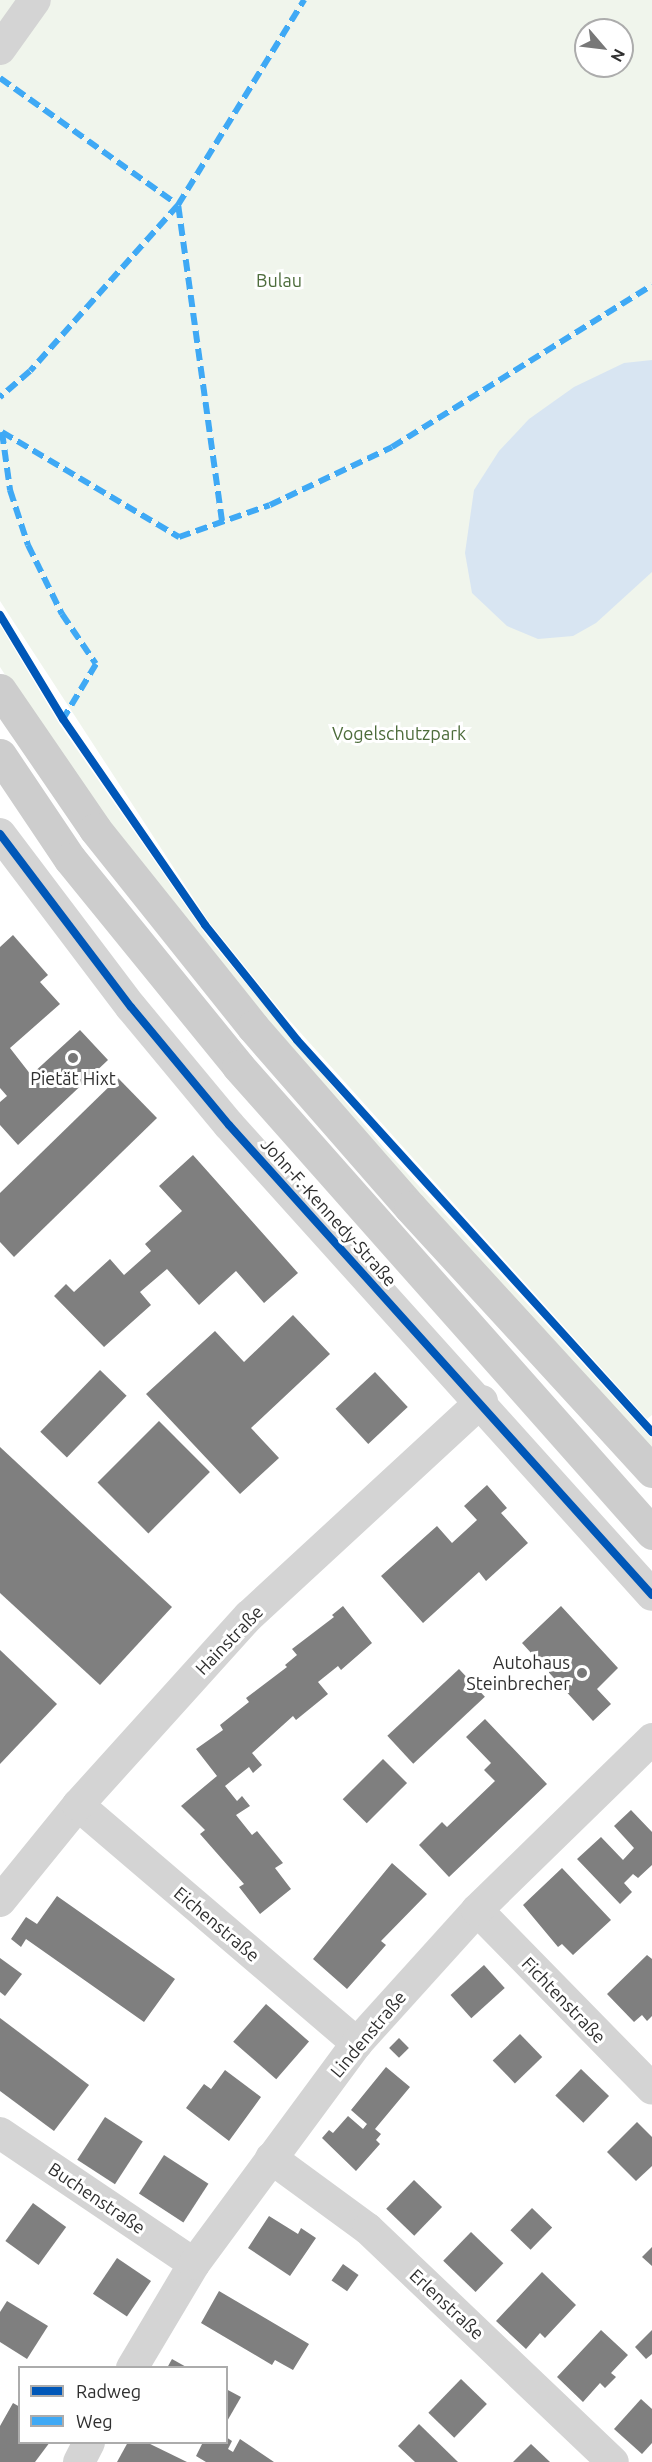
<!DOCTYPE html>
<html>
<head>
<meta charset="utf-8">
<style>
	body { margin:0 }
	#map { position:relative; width:652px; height:2462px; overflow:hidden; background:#fff; font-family:Ubuntu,sans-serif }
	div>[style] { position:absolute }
	.green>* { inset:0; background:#f0f5ec }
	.water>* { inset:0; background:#d8e5f2 }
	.building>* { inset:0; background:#7f7f7f; transform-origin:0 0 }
	.minor>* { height:32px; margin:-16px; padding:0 16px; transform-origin:16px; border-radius:16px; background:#d4d4d4 }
	.secondary>* { height:33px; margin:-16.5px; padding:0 16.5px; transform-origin:16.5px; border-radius:16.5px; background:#cdcdcd }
	.quiet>* { height:6px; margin-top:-3px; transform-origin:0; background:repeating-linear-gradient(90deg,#3fa9f5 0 12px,transparent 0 18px) }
	.cycleway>* { height:8px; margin:-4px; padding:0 4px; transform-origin:4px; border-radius:4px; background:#0057b8 }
	.dots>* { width:16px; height:16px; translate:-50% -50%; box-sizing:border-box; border:3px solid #fff; border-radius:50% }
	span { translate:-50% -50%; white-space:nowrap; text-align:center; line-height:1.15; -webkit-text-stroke:6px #fff; paint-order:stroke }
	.park-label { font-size:18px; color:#4d6c3b }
	.poi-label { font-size:18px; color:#2f2f2f }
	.right { translate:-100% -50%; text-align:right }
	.street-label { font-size:18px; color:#2f2f2f }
	.legend { position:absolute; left:18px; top:2366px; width:210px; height:78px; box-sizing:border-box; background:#fff; border:2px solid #acacac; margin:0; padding:8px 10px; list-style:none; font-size:18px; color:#2f2f2f }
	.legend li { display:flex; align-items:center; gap:12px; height:30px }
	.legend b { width:30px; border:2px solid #acacac }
	.north { position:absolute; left:574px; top:18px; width:60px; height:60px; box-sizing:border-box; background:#fff; border:2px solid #acacac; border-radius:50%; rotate:118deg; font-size:16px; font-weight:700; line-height:24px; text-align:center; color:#2f2f2f }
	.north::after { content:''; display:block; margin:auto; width:21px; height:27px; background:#787878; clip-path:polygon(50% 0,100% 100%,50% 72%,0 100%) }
</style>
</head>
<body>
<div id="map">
	<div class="green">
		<div style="clip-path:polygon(evenodd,0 0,652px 0,652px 1415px,647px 1419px,281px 1011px,209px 922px,0 601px,0 0,586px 30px,622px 30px,622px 66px,586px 66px,586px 30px)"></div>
		<div style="clip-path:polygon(0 625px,60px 725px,208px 938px,384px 1148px,652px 1439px,652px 1452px,423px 1200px,168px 906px,45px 737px,0 667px)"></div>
	</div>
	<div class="water">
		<div style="clip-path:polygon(652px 360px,652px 572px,596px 623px,573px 636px,538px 639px,507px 626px,472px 593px,465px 553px,474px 490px,499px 451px,529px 419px,574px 387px,624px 363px)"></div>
	</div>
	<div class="building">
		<div style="clip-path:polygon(13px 935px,48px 975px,40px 982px,60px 1004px,10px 1048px,31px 1075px,80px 1030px,108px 1060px,18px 1145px,0 1125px,0 1102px,7px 1096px,0 1088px,0 947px)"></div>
		<div style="clip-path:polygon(118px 1078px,157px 1118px,14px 1257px,0 1242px,0 1193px)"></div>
		<div style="clip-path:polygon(193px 1155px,298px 1273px,264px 1303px,236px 1271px,199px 1305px,167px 1269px,140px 1292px,151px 1305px,104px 1347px,54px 1296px,66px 1284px,74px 1292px,110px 1259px,124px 1275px,151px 1251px,145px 1244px,182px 1211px,159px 1186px)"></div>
		<div style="clip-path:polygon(293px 1315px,330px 1354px,251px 1428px,279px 1458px,240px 1494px,146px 1394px,215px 1331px,244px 1362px)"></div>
		<div style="left:100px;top:1370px;width:37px;height:86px;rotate:44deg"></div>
		<div style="left:375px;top:1372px;width:48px;height:54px;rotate:47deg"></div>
		<div style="left:159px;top:1421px;width:72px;height:87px;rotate:45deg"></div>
		<div style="clip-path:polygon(0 1447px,172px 1607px,100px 1685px,0 1593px)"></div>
		<div style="clip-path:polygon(487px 1485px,507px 1508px,501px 1513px,528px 1543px,486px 1581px,479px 1572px,423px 1623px,381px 1576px,437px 1526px,452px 1543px,477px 1520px,464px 1506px)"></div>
		<div style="clip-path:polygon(343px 1606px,372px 1643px,341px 1670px,338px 1666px,318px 1682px,328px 1694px,296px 1720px,293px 1716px,252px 1753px,262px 1765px,253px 1773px,249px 1767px,225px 1786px,237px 1801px,242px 1796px,250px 1806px,236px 1815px,252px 1835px,257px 1831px,283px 1863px,275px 1868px,291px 1889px,260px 1914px,239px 1887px,244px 1884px,200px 1834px,205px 1830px,181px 1806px,217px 1776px,196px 1749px,223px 1730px,220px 1725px,249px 1702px,246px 1698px,287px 1667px,285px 1665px,297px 1655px,292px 1649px,334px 1617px,332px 1615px)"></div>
		<div style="clip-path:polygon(561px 1606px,618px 1668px,597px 1689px,611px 1704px,593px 1721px,522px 1643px)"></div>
		<div style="clip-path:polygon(0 1650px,57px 1704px,0 1764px)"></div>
		<div style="left:459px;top:1669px;width:38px;height:98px;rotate:47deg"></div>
		<div style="clip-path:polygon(485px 1719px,547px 1784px,449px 1877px,419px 1845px,442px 1822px,447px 1827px,495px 1781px,484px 1770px,491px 1763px,466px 1737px)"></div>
		<div style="left:383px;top:1759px;width:34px;height:57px;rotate:45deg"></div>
		<div style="clip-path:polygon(631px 1810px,652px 1832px,652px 1865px,638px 1878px,633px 1874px,624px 1883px,632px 1892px,620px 1904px,577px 1859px,601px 1837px,623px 1860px,634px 1848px,614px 1826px)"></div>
		<div style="clip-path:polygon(392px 1863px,427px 1894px,381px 1941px,386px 1945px,347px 1989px,313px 1959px)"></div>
		<div style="clip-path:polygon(562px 1868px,611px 1920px,573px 1955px,562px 1944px,558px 1947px,523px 1905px)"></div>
		<div style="clip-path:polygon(57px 1896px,175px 1979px,144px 2022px,26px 1939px,21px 1947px,11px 1939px,26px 1917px,37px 1924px)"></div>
		<div style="clip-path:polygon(647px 1955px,652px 1959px,652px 2016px,647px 2021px,642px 2015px,634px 2022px,607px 1994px)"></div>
		<div style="clip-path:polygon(0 1958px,22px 1974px,5px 1996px,0 1992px)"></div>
		<div style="left:484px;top:1965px;width:31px;height:45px;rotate:48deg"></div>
		<div style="left:266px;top:2004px;width:57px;height:50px;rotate:41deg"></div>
		<div style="clip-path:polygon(0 2018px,89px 2085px,54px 2131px,0 2091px)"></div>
		<div style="left:520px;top:2034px;width:32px;height:38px;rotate:46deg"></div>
		<div style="left:399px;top:2038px;width:14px;height:14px;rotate:45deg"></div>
		<div style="clip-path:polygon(386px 2067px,410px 2087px,375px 2129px,381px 2134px,376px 2140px,380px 2144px,356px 2171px,322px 2138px,329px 2130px,333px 2133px,348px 2116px,363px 2129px,367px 2124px,351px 2110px)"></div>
		<div style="left:581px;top:2069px;width:39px;height:37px;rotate:44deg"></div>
		<div style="clip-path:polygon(225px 2070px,261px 2097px,229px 2141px,186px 2108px,204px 2084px,211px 2089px)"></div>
		<div style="left:105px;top:2117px;width:45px;height:51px;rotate:33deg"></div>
		<div style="clip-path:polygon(637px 2122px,652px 2137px,652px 2166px,636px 2181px,607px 2152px)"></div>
		<div style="left:164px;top:2155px;width:53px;height:46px;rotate:33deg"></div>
		<div style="left:414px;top:2180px;width:39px;height:40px;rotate:44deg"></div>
		<div style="left:33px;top:2203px;width:41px;height:47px;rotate:36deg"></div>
		<div style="left:532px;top:2208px;width:28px;height:31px;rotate:44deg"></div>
		<div style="clip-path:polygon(269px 2216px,298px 2234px,301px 2228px,316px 2238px,290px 2276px,248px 2248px)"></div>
		<div style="left:471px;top:2232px;width:45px;height:40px;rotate:44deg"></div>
		<div style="clip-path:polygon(652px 2247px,652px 2266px,642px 2257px)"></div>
		<div style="left:117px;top:2258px;width:41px;height:43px;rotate:34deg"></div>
		<div style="left:343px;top:2264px;width:19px;height:20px;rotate:35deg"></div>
		<div style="clip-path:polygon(542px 2272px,576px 2305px,545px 2338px,540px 2333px,526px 2349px,496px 2321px)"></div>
		<div style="clip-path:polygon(219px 2291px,309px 2344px,293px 2370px,275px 2360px,272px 2365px,201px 2323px)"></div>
		<div style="clip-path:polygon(7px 2301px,48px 2326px,27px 2359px,0 2342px,0 2312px)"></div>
		<div style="clip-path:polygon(601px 2330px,628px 2355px,611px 2373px,616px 2377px,605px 2388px,600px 2383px,583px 2402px,557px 2377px)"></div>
		<div style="clip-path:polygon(652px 2330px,652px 2354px,646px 2359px,635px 2347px)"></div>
		<div style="clip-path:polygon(172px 2359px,188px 2368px,167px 2368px)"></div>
		<div style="left:461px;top:2379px;width:36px;height:47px;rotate:44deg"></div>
		<div style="clip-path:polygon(226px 2389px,241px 2397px,226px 2423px)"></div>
		<div style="clip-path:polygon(641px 2399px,652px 2409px,652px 2443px,642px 2454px,614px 2429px)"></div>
		<div style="clip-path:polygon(13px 2403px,20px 2407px,20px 2442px,50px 2442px,35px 2462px,0 2462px,0 2426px)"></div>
		<div style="clip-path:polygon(419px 2424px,458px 2462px,415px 2462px,398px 2446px)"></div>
		<div style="clip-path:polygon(226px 2437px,232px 2441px,228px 2449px,233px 2452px,240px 2439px,274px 2462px,206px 2462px,196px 2456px,203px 2442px,226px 2442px)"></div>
		<div style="clip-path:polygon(128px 2442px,146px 2442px,187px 2462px,117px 2462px)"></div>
		<div style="clip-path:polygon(531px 2444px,550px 2462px,513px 2462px)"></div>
	</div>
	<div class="minor">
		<div style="left:0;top:49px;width:60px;rotate:-54.5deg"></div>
		<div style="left:0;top:834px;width:217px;rotate:52.9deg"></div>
		<div style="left:131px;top:1007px;width:153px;rotate:50.3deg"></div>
		<div style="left:229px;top:1125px;width:632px;rotate:48.01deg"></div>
		<div style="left:78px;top:1805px;width:367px;rotate:40.5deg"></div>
		<div style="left:0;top:1901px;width:124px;rotate:-50.9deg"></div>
		<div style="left:78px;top:1805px;width:255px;rotate:-47.9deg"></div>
		<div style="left:249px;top:1616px;width:317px;rotate:-42.7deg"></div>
		<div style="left:477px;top:1910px;width:250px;rotate:45.6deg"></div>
		<div style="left:0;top:2133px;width:234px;rotate:34deg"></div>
		<div style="left:271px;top:2158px;width:120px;rotate:36.2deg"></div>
		<div style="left:368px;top:2229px;width:338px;rotate:43.6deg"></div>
		<div style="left:132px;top:2368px;width:121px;rotate:-59.2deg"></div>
		<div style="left:194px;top:2264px;width:275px;rotate:-53.6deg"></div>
		<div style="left:357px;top:2043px;width:179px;rotate:-47.9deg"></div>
		<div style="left:477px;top:1910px;width:245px;rotate:-44.3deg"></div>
		<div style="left:79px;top:2462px;width:22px;rotate:-63deg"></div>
	</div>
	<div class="secondary">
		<div style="left:0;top:690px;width:168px;rotate:55.6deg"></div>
		<div style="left:95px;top:829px;width:253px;rotate:51.4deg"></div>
		<div style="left:253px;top:1027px;width:239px;rotate:48.9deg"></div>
		<div style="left:410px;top:1207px;width:358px;rotate:47.5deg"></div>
		<div style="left:0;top:755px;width:125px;rotate:56.1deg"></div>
		<div style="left:70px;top:859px;width:267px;rotate:50.9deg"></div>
		<div style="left:238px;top:1066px;width:624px;rotate:48.44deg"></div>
	</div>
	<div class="quiet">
		<div style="left:0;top:78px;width:219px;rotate:35.5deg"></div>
		<div style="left:178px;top:205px;width:222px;rotate:131.7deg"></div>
		<div style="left:30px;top:371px;width:40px;rotate:139deg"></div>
		<div style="left:2px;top:432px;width:206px;rotate:30.7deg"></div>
		<div style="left:179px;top:537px;width:96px;rotate:-19.4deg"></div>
		<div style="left:270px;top:505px;width:135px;rotate:-25.4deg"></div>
		<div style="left:392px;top:447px;width:306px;rotate:-31.9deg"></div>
		<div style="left:2px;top:432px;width:59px;rotate:82.1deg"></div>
		<div style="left:10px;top:490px;width:58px;rotate:71.9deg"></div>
		<div style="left:28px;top:545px;width:77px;rotate:63.8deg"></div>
		<div style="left:62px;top:614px;width:60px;rotate:55.8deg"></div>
		<div style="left:96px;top:664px;width:64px;rotate:121deg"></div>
		<div style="left:222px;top:521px;width:319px;rotate:-97.9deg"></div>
		<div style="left:178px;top:205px;width:241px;rotate:-58.4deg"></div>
	</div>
	<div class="cycleway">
		<div style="left:0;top:615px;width:122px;rotate:58.8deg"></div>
		<div style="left:63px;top:719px;width:250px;rotate:55.4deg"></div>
		<div style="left:205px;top:925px;width:147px;rotate:51.3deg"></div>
		<div style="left:297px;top:1040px;width:529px;rotate:47.84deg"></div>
		<div style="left:0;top:834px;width:217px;rotate:52.9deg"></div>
		<div style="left:131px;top:1007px;width:153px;rotate:50.3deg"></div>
		<div style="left:229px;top:1125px;width:632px;rotate:48.01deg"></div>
	</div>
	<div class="dots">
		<div style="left:73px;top:1058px;background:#787878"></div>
		<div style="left:582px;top:1673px;background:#787878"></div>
	</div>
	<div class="park-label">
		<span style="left:279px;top:280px">Bulau</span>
		<span style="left:399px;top:733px">Vogelschutzpark</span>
	</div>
	<div class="poi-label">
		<span style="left:73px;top:1078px">Pietät Hixt</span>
		<span class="right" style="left:570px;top:1673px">Autohaus<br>Steinbrecher</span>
	</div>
	<div class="street-label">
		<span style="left:329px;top:1212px;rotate:48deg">John-F.-Kennedy-Straße</span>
		<span style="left:229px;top:1640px;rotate:-46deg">Hainstraße</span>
		<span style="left:217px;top:1924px;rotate:40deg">Eichenstraße</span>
		<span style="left:564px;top:2000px;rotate:46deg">Fichtenstraße</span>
		<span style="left:368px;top:2034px;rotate:-50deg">Lindenstraße</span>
		<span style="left:97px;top:2198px;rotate:34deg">Buchenstraße</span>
		<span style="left:447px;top:2304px;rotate:43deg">Erlenstraße</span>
	</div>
	<ul class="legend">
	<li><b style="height:8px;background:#0057b8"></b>Radweg</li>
	<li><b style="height:8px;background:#3fa9f5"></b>Weg</li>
	</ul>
	<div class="north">N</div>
</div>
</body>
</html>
